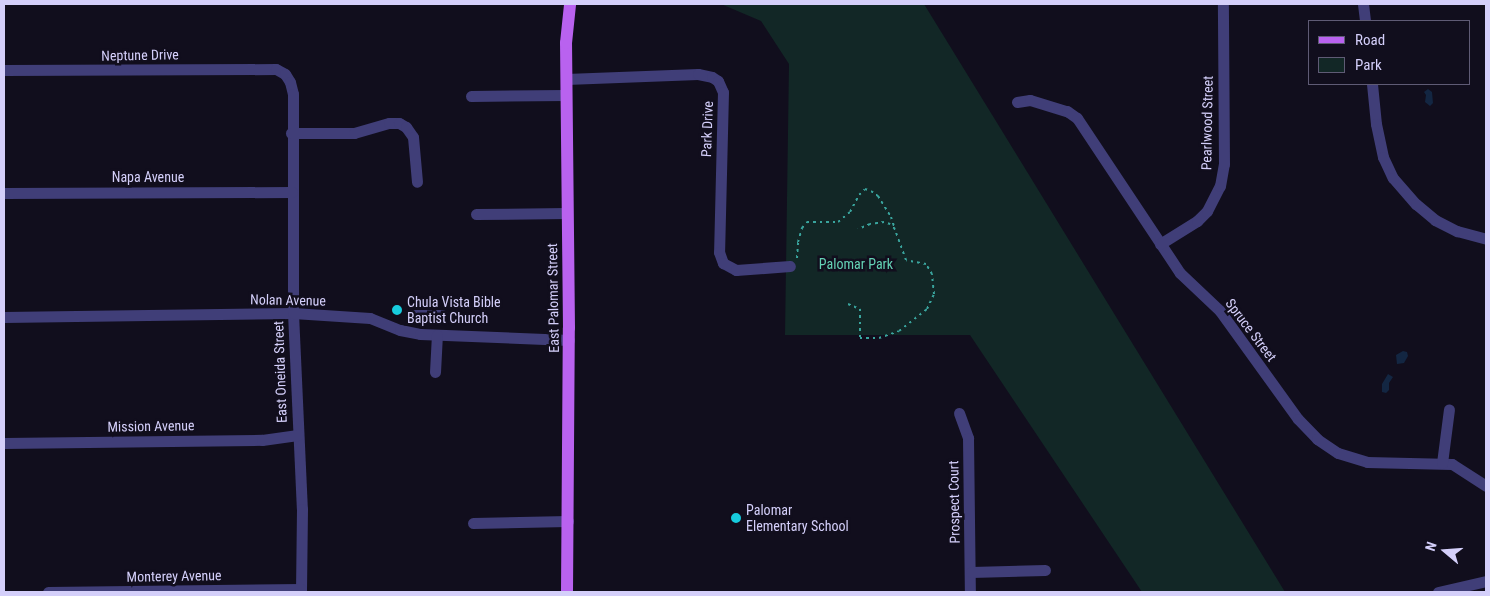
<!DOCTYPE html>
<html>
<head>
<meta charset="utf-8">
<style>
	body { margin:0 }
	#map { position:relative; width:1490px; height:596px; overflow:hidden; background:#110e1d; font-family:"Roboto Condensed",sans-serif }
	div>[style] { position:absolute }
	.green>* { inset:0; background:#122726 }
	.water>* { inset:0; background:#132642 }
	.path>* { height:2px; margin-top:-1px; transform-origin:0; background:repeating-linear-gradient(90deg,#39a49d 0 2.5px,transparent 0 6.5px) }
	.minor>* { height:11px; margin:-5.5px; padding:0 5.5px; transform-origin:5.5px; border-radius:5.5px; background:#403e78 }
	.major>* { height:12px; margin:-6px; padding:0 6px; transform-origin:6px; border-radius:6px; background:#b962ef }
	.dots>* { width:14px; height:14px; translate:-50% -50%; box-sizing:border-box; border:2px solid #110e1d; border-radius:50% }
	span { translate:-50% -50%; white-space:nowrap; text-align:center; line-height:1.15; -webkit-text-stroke:5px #110e1d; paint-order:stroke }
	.street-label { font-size:14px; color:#d4cffa }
	.park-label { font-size:14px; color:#64d2b5 }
	.poi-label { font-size:14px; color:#d4cffa }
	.left { translate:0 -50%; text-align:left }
	.frame { position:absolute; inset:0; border:5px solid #d4cffa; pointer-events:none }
	.legend { position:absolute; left:1308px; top:20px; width:162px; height:65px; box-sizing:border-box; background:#110e1d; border:1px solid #5f5b75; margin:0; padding:6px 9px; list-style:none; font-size:15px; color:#d4cffa }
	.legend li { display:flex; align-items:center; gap:10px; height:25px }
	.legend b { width:25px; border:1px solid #5f5b75 }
	.north { position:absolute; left:1420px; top:526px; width:50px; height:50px; -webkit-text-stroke:4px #110e1d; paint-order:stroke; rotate:288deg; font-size:14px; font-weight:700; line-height:20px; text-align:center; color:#d4cffa }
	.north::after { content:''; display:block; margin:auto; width:18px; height:22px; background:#d4cffa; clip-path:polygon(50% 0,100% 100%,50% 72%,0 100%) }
</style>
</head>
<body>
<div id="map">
	<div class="green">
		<div style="clip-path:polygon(721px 4px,924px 4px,1285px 592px,1142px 592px,970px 335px,785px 335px,789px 64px,761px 21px)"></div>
	</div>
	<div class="water">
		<div style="clip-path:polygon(1428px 89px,1432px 92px,1433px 103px,1430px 106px,1425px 102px,1426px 95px,1424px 92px)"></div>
		<div style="clip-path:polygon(1403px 351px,1407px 352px,1408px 356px,1404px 363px,1397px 364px,1396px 355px)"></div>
		<div style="clip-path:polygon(1388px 374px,1393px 377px,1389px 383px,1389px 390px,1386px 393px,1382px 392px,1382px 384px)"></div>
	</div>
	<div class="path">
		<div style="left:797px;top:258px;width:16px;rotate:-86deg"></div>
		<div style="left:798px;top:242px;width:15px;rotate:-74deg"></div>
		<div style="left:802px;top:228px;width:8px;rotate:-50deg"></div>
		<div style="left:807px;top:222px;width:31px"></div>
		<div style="left:838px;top:222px;width:16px;rotate:-40deg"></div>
		<div style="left:850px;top:212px;width:19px;rotate:-62deg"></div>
		<div style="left:859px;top:195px;width:8px;rotate:-45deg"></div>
		<div style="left:865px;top:189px;width:6px;rotate:18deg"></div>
		<div style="left:871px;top:191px;width:9px;rotate:36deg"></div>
		<div style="left:878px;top:196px;width:25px;rotate:58deg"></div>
		<div style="left:891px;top:217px;width:13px;rotate:72deg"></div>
		<div style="left:895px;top:229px;width:7px;rotate:-135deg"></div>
		<div style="left:890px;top:224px;width:6px;rotate:-162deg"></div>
		<div style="left:884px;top:222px;width:14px;rotate:172deg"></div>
		<div style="left:870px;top:224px;width:13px;rotate:157deg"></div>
		<div style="left:848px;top:304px;width:13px;rotate:23deg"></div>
		<div style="left:860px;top:309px;width:29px;rotate:90deg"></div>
		<div style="left:860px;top:338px;width:19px"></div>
		<div style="left:879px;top:338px;width:21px;rotate:-19deg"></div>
		<div style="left:899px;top:331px;width:36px;rotate:-38deg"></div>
		<div style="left:927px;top:309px;width:17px;rotate:-65deg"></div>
		<div style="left:934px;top:294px;width:20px;rotate:-96deg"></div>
		<div style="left:932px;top:274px;width:12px;rotate:-121deg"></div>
		<div style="left:926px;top:264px;width:20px;rotate:-169deg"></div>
		<div style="left:906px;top:260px;width:33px;rotate:-110deg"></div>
	</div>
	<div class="minor">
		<div style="left:1363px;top:4px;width:17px;rotate:83deg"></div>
		<div style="left:4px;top:70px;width:272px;rotate:-0.2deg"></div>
		<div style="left:276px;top:69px;width:10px;rotate:29deg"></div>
		<div style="left:285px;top:74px;width:9px;rotate:58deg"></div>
		<div style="left:290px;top:82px;width:12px;rotate:76deg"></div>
		<div style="left:293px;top:94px;width:219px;rotate:90deg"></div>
		<div style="left:293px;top:313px;width:196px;rotate:87.4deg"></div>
		<div style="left:302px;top:509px;width:83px;rotate:90.7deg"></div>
		<div style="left:566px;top:79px;width:132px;rotate:-2.2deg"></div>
		<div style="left:698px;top:74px;width:14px;rotate:12deg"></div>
		<div style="left:712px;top:77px;width:7px;rotate:34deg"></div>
		<div style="left:718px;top:81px;width:12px;rotate:66deg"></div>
		<div style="left:723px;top:92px;width:160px;rotate:91.4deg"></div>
		<div style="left:719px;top:252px;width:12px;rotate:70deg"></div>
		<div style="left:723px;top:263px;width:15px;rotate:28deg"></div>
		<div style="left:736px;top:270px;width:54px;rotate:-4.2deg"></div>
		<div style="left:1372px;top:84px;width:40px;rotate:84.3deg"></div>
		<div style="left:1376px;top:124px;width:34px;rotate:78deg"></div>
		<div style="left:1383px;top:157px;width:23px;rotate:65deg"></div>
		<div style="left:1393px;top:178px;width:35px;rotate:49deg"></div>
		<div style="left:1416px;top:204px;width:25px;rotate:40deg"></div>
		<div style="left:1435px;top:220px;width:25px;rotate:27deg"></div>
		<div style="left:1457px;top:231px;width:30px;rotate:15deg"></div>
		<div style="left:471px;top:96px;width:95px;rotate:-0.6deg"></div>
		<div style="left:1017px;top:102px;width:13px;rotate:-9deg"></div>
		<div style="left:1030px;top:100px;width:39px;rotate:17deg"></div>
		<div style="left:1067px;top:111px;width:12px;rotate:35deg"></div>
		<div style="left:1077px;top:118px;width:186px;rotate:56.4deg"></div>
		<div style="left:1180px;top:273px;width:55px;rotate:43.5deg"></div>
		<div style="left:1220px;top:311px;width:133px;rotate:54.2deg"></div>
		<div style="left:1298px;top:419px;width:28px;rotate:46deg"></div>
		<div style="left:1317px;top:439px;width:25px;rotate:34deg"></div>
		<div style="left:1338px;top:453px;width:30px;rotate:17deg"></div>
		<div style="left:1367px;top:462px;width:85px;rotate:1.3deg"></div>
		<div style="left:1452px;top:464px;width:40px;rotate:32.9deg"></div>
		<div style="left:291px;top:133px;width:63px"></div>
		<div style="left:354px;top:133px;width:36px;rotate:-16deg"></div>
		<div style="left:389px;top:123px;width:10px"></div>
		<div style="left:399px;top:123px;width:8px;rotate:30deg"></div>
		<div style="left:406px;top:127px;width:12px;rotate:55deg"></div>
		<div style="left:413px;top:137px;width:45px;rotate:84.9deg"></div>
		<div style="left:4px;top:193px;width:288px;rotate:-0.2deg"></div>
		<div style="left:476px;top:214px;width:91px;rotate:-0.6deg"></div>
		<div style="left:1160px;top:244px;width:44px;rotate:-31.9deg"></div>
		<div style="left:1197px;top:221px;width:14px;rotate:-45deg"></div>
		<div style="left:1207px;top:211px;width:28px;rotate:-63deg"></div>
		<div style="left:1220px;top:186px;width:22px;rotate:-80deg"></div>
		<div style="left:1224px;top:164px;width:160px;rotate:-90.4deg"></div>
		<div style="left:412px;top:315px;width:30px"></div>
		<div style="left:4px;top:317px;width:289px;rotate:-0.8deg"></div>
		<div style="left:293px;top:313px;width:77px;rotate:3.7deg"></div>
		<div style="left:370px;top:318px;width:32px;rotate:22deg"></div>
		<div style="left:400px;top:330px;width:20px;rotate:11deg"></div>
		<div style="left:420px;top:334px;width:149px;rotate:2.3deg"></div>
		<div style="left:435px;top:372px;width:37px;rotate:-87deg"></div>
		<div style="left:959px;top:413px;width:27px;rotate:70deg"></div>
		<div style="left:968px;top:438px;width:154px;rotate:89.3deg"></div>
		<div style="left:4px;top:443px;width:258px;rotate:-0.7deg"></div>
		<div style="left:262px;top:440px;width:36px;rotate:-8deg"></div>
		<div style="left:1442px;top:463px;width:54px;rotate:-82.6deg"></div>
		<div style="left:473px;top:523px;width:95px;rotate:-1.2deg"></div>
		<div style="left:971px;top:572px;width:74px;rotate:-1.5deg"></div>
		<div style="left:48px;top:592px;width:253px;rotate:-0.7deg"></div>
		<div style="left:1438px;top:592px;width:49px;rotate:-12.9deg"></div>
	</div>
	<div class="major">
		<div style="left:567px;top:592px;width:264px;rotate:-89.6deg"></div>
		<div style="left:569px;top:328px;width:285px;rotate:-90.6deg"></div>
		<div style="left:566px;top:43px;width:39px;rotate:-84deg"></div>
	</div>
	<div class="dots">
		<div style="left:397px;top:310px;background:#17ccde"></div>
		<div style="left:736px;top:518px;background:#17ccde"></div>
	</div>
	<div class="street-label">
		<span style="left:140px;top:55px;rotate:-1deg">Neptune Drive</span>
		<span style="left:1207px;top:123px;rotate:-89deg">Pearlwood Street</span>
		<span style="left:707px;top:129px;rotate:-88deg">Park Drive</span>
		<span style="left:148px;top:177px">Napa Avenue</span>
		<span style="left:553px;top:298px;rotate:-91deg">East Palomar Street</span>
		<span style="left:288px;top:300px;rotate:1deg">Nolan Avenue</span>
		<span style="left:1251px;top:330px;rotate:53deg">Spruce Street</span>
		<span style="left:280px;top:372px;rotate:-92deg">East Oneida Street</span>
		<span style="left:151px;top:426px;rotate:-1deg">Mission Avenue</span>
		<span style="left:954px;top:502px;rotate:-91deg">Prospect Court</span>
		<span style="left:174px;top:576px;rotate:-1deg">Monterey Avenue</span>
	</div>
	<div class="park-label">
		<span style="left:856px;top:264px">Palomar Park</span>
	</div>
	<div class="poi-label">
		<span class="left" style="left:407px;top:310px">Chula Vista Bible<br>Baptist Church</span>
		<span class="left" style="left:746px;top:518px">Palomar<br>Elementary School</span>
	</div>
	<div class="frame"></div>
	<ul class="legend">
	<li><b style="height:6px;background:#b962ef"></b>Road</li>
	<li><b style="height:14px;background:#122726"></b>Park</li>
	</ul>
	<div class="north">N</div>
</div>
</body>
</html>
